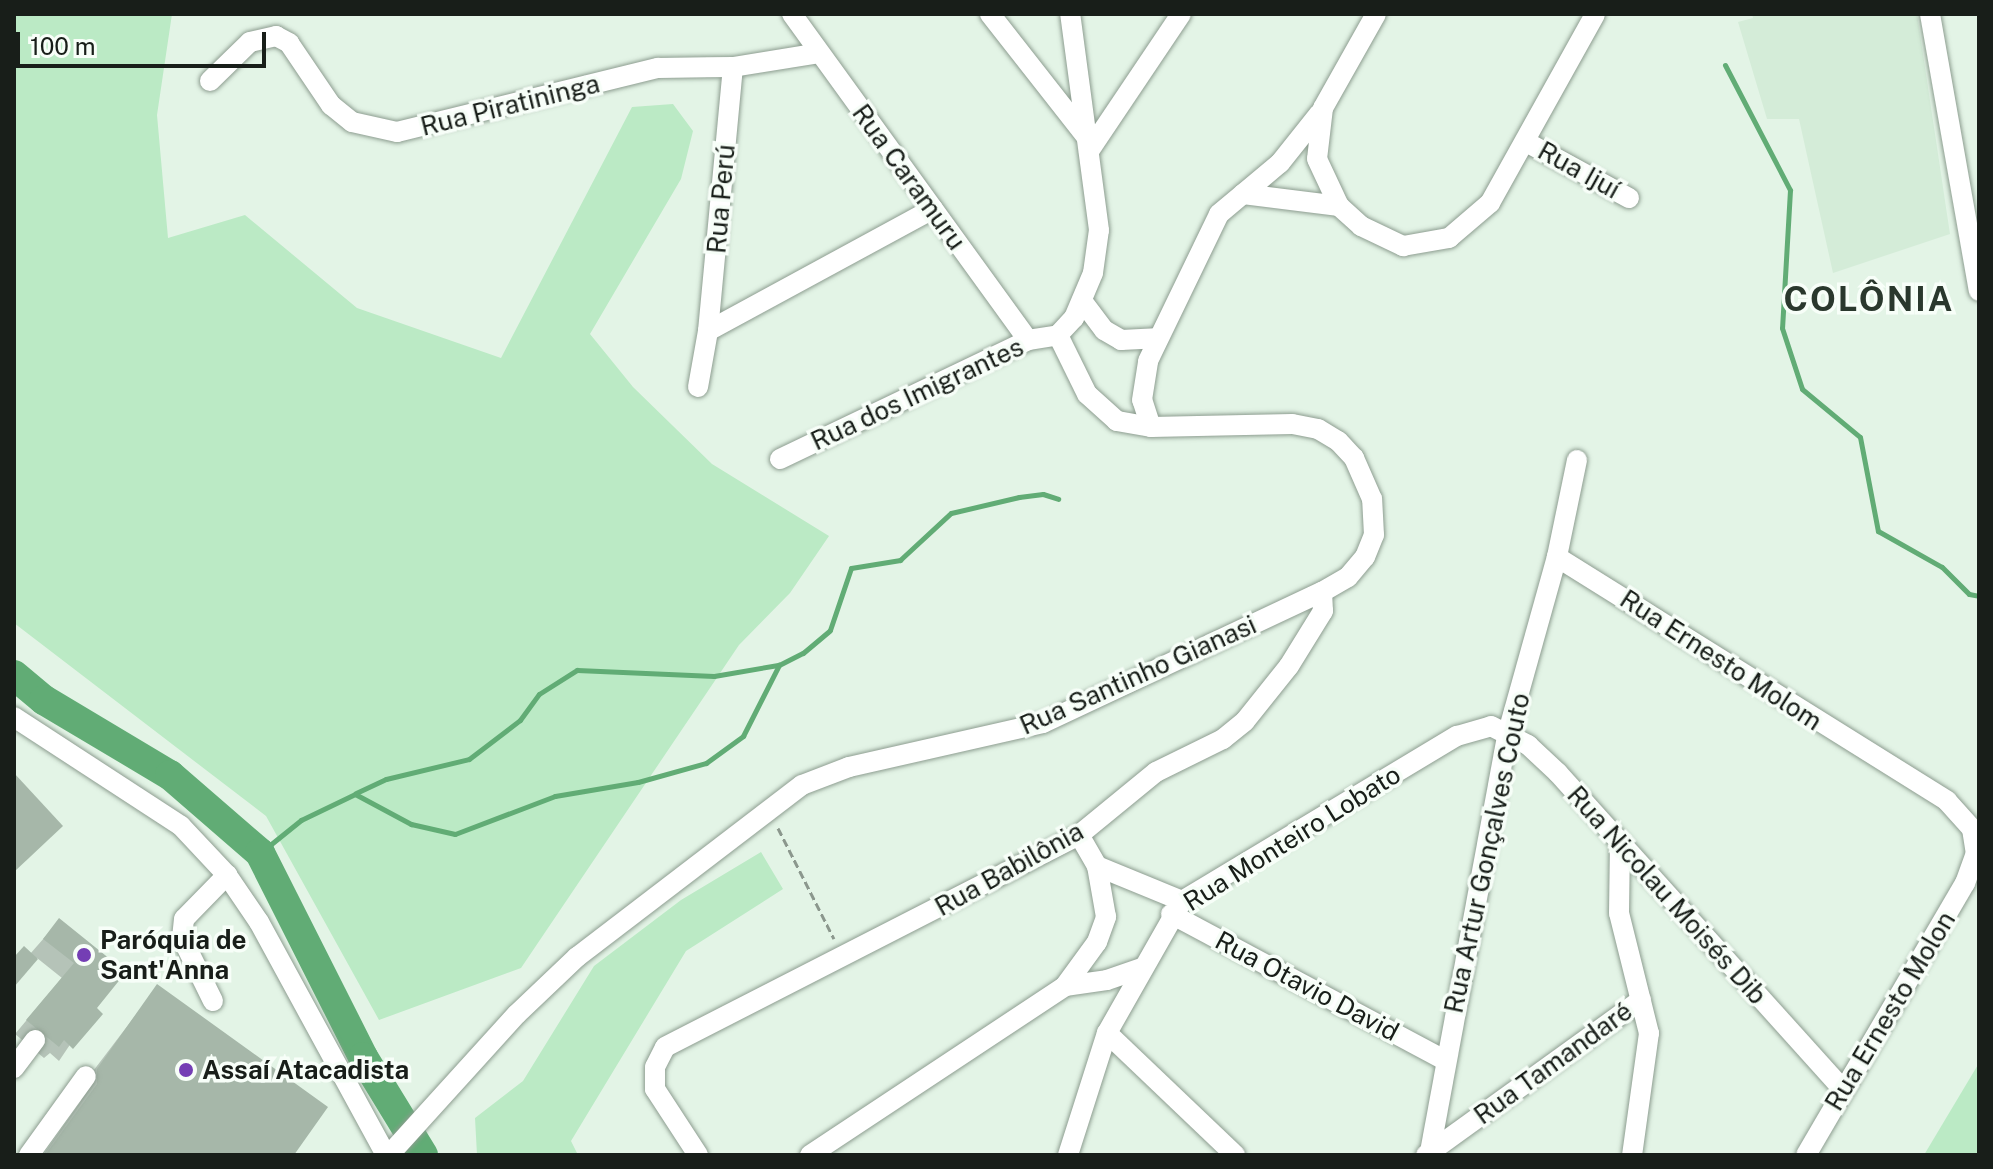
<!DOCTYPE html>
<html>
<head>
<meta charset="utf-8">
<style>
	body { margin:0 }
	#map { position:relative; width:1993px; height:1169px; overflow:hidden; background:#e3f4e6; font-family:"Public Sans",sans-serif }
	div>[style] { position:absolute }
	.built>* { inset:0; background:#d4ecd8 }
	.green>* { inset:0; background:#bbeac5 }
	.shadow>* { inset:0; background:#0003 }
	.stream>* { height:5px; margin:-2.5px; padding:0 2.5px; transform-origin:2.5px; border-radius:2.5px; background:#61ac75 }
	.river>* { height:30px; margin:-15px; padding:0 15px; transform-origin:15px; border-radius:15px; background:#61ac75 }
	.building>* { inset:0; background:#a6b7a9 }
	.path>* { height:3px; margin-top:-1.5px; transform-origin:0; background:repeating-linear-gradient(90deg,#8b978d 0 8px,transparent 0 12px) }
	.roads { filter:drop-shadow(0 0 2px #8d9d90) drop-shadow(0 0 2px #8d9d90) }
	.minor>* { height:20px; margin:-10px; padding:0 10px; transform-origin:10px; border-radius:10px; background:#fff }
	.dots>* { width:22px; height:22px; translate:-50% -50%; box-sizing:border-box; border:4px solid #f7fef8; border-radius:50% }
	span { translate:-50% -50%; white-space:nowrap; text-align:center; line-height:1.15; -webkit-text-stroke:7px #f7fef8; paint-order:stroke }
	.street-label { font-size:26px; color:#181e19 }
	.poi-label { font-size:26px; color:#181e19; font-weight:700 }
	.left { translate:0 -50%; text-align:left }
	.district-label { font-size:34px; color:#2a382d; font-weight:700; letter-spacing:2px }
	.frame { position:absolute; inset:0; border:16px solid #181e19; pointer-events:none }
	.scale { position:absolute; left:16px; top:32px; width:250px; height:36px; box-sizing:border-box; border:4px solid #181e19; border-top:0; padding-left:10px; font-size:24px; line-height:28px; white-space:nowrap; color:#181e19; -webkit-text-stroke:6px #f7fef8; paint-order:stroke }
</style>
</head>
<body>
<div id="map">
	<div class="built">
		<div style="clip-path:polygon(1752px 14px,1917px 14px,1950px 234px,1833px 273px,1799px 119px,1767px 119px,1738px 22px,1753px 18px)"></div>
	</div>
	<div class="green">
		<div style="clip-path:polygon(14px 14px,172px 14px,157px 115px,168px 238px,245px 215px,357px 308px,501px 358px,632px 107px,673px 104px,693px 131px,681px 179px,590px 334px,633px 387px,712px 464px,829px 536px,790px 593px,739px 645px,521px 968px,379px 1020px,266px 816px,14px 623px)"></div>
		<div style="clip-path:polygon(761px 852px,783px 889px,686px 951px,571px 1141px,578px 1155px,477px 1155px,475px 1118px,523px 1081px,594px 966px,681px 900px)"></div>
		<div style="clip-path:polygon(1979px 1063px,1979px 1155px,1924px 1155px)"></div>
	</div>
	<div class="shadow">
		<div style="clip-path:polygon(59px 921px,94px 1009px,59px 1061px,50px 1053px,44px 1058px,15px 1034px,62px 978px,37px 958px,14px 984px,14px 959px,30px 954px)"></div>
		<div style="clip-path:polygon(157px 987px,292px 1155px,43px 1155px,81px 1101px,81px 1087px)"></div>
	</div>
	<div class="stream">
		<div style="left:1725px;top:65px;width:141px;rotate:62.5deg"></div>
		<div style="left:1790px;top:190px;width:138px;rotate:93.3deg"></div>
		<div style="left:1782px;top:328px;width:64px;rotate:71.8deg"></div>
		<div style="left:1802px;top:389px;width:75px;rotate:39.6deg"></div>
		<div style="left:1860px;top:437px;width:96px;rotate:79.2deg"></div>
		<div style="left:1878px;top:531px;width:73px;rotate:29.4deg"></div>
		<div style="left:1942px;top:567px;width:38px;rotate:45deg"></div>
		<div style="left:1969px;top:594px;width:10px;rotate:11deg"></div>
		<div style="left:356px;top:793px;width:33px;rotate:-25deg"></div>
		<div style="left:386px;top:779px;width:85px;rotate:-13.5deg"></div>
		<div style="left:469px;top:759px;width:64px;rotate:-37.4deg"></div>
		<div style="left:520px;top:720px;width:32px;rotate:-54deg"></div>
		<div style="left:539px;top:694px;width:45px;rotate:-32.3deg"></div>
		<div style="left:577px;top:670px;width:137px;rotate:2.5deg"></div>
		<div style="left:714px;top:676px;width:65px;rotate:-9.8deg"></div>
		<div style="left:260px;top:853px;width:53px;rotate:-38.8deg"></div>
		<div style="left:301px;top:820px;width:60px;rotate:-25.7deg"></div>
		<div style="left:355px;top:794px;width:64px;rotate:28.2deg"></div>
		<div style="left:411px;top:824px;width:45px;rotate:12.8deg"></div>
		<div style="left:455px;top:834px;width:107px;rotate:-20.8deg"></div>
		<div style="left:555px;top:796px;width:84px;rotate:-9.6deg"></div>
		<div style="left:638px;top:782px;width:71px;rotate:-15.6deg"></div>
		<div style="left:706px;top:763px;width:46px;rotate:-36.1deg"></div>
		<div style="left:743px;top:736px;width:80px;rotate:-63.1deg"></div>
		<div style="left:779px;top:665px;width:27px;rotate:-27deg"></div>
		<div style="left:803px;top:653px;width:35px;rotate:-40deg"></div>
		<div style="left:830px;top:630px;width:65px;rotate:-71.3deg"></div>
		<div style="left:851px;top:568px;width:50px;rotate:-9.3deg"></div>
		<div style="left:900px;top:560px;width:69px;rotate:-42.7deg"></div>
		<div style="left:951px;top:513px;width:70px;rotate:-13.2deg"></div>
		<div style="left:1019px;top:497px;width:24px;rotate:-7deg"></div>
		<div style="left:1043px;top:494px;width:16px;rotate:18deg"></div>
	</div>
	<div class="river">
		<div style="left:14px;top:675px;width:39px;rotate:40deg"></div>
		<div style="left:44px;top:700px;width:147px;rotate:30.8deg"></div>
		<div style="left:170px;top:775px;width:119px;rotate:40.9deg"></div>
		<div style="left:260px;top:853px;width:229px;rotate:63.2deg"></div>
		<div style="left:363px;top:1057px;width:115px;rotate:58.5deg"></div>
	</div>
	<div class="building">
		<div style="clip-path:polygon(14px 773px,63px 826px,14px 872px)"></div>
		<div style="clip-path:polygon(59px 918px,126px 972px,97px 1008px,103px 1014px,73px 1049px,64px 1040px,59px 1047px,26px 1020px,74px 963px,43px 939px)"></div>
		<div style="clip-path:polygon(24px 946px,38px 959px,14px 987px,14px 957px)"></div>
		<div style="clip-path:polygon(157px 984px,328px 1107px,294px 1155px,45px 1155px,97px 1084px,97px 1069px)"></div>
	</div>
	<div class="path">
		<div style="left:778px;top:828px;width:124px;rotate:63.2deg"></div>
	</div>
	<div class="roads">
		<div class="minor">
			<div style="left:792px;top:14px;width:402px;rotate:54.1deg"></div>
			<div style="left:990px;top:14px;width:159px;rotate:51.9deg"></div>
			<div style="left:1376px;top:14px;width:108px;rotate:119.4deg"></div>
			<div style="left:1323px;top:108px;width:51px;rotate:96.7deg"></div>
			<div style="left:1317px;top:159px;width:52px;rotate:64.9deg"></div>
			<div style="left:1339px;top:206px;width:30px;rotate:42deg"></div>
			<div style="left:1361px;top:226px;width:47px;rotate:25.5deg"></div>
			<div style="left:1403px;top:246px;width:47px;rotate:-9.9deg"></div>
			<div style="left:1449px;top:238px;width:54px;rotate:-40.5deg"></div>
			<div style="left:1490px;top:203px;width:216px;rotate:-60.9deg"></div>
			<div style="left:1930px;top:14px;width:281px;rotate:80deg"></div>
			<div style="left:210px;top:81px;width:56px;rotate:-44.3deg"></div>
			<div style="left:250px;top:42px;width:27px;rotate:-13deg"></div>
			<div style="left:276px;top:36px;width:15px;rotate:28deg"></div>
			<div style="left:289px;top:43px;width:75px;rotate:55.9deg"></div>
			<div style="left:331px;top:105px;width:27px;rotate:39deg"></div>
			<div style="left:352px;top:122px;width:46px;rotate:12.5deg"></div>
			<div style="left:397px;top:132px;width:269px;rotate:-13.8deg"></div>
			<div style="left:658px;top:68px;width:75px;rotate:-0.8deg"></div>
			<div style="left:733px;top:67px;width:87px;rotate:-9.2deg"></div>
			<div style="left:1528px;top:143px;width:115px;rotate:28.6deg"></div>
			<div style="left:1089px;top:151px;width:165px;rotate:-56.1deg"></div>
			<div style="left:1243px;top:194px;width:48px;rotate:-40deg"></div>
			<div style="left:1280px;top:163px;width:63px;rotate:-51.5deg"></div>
			<div style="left:1083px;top:302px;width:35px;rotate:53deg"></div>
			<div style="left:1104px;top:330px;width:20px;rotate:30deg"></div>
			<div style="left:1121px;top:340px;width:35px;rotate:-3deg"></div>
			<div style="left:708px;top:331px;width:256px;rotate:-28.5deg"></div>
			<div style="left:698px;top:387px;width:57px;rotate:-79.9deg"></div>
			<div style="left:708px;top:331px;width:265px;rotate:-84.6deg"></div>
			<div style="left:1151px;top:427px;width:28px;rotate:-108deg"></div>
			<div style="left:1142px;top:400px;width:39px;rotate:-81deg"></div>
			<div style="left:1148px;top:361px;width:163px;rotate:-64.2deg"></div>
			<div style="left:1219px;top:214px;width:31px;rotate:-40deg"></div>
			<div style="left:1243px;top:194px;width:97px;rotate:7.1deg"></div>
			<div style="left:780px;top:459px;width:275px;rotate:-25.6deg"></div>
			<div style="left:1028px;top:340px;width:30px;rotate:-9deg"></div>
			<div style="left:1058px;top:335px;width:23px;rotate:-47deg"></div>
			<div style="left:1074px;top:318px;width:49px;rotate:-67.1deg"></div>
			<div style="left:1093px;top:273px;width:43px;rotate:-82.1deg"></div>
			<div style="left:1099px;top:230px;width:218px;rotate:-97.6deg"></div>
			<div style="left:1577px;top:460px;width:99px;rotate:101.7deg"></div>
			<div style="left:1557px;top:557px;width:460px;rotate:32deg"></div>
			<div style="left:1947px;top:801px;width:38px;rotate:48deg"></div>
			<div style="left:1972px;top:829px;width:24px;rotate:81deg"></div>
			<div style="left:1976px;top:853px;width:32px;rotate:110deg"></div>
			<div style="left:1965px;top:883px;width:315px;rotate:120.3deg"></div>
			<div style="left:14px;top:717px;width:199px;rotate:33.1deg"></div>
			<div style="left:181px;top:826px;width:67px;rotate:46.8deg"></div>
			<div style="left:227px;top:875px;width:57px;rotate:55.8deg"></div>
			<div style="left:259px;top:922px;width:265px;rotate:61.4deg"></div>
			<div style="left:1620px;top:842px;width:71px;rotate:90.8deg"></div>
			<div style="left:1619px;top:913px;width:124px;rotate:76deg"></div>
			<div style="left:1649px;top:1033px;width:123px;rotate:97.9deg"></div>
			<div style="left:1097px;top:866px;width:92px;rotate:22.4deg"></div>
			<div style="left:1171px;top:914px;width:308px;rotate:28.1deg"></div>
			<div style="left:1065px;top:986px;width:54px;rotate:-54deg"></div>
			<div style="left:1097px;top:942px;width:27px;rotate:-70deg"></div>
			<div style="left:1106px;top:917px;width:52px;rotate:-100deg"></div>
			<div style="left:1097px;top:866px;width:36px;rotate:-120deg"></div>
			<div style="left:213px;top:1001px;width:70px;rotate:-116.2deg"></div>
			<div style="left:182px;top:938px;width:19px;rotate:-84deg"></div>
			<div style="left:184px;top:919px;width:62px;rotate:-45.7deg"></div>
			<div style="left:1107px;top:1033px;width:177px;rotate:43.6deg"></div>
			<div style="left:14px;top:1068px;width:35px;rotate:-53deg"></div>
			<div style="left:1430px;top:1152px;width:427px;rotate:-79.5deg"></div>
			<div style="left:1508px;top:732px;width:182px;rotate:-74.4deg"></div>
			<div style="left:29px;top:1155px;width:97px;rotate:-54.2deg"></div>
			<div style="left:389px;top:1155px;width:190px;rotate:-47.8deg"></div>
			<div style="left:517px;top:1014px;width:83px;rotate:-43.5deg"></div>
			<div style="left:577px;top:957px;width:283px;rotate:-37.4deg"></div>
			<div style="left:802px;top:785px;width:50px;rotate:-21deg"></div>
			<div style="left:849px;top:767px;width:199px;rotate:-12.8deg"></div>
			<div style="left:1043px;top:723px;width:308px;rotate:-25.2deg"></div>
			<div style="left:1322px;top:592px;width:30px;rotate:-30deg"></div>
			<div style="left:1348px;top:577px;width:26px;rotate:-50deg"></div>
			<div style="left:1365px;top:557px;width:24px;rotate:-68deg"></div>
			<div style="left:1374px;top:535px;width:36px;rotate:-93deg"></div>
			<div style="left:1372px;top:499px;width:45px;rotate:-113.7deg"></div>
			<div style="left:1354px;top:458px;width:23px;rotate:-133deg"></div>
			<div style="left:1338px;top:441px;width:23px;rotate:-149deg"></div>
			<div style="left:1318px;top:429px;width:26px;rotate:-169deg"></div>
			<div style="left:1292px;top:424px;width:141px;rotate:178.8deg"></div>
			<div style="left:1151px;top:427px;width:35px;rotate:-170deg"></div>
			<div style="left:1117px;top:421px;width:40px;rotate:-138deg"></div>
			<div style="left:1087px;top:394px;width:66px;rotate:-116.2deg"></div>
			<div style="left:698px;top:1155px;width:79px;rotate:-123.1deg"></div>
			<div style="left:655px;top:1089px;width:22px;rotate:-90deg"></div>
			<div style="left:655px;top:1067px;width:22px;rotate:-63deg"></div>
			<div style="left:665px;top:1047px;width:465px;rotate:-27.1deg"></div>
			<div style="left:1079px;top:835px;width:99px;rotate:-39.3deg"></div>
			<div style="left:1156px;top:772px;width:75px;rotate:-26.2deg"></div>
			<div style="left:1223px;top:739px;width:28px;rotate:-39deg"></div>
			<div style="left:1245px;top:721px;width:70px;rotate:-51.3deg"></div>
			<div style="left:1289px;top:666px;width:65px;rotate:-58.3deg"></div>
			<div style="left:1323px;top:611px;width:19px;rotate:-93deg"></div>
			<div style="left:810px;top:1155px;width:306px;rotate:-33.5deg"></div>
			<div style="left:1065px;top:986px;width:42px;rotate:-8.1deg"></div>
			<div style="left:1107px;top:980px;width:36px;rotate:-19deg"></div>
			<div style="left:1068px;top:1155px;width:128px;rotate:-72.3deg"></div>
			<div style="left:1107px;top:1033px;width:152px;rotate:-60.4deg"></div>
			<div style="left:1182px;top:901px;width:321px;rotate:-31deg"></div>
			<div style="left:1457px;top:736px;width:35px;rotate:-16deg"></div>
			<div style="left:1491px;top:726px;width:42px;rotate:27.2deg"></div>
			<div style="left:1528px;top:745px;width:41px;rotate:43deg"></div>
			<div style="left:1558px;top:773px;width:426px;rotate:48deg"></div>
			<div style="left:1426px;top:1155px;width:265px;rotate:-35.8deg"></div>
		</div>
	</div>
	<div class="dots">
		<div style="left:84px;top:955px;background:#743eb4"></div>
		<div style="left:186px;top:1070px;background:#743eb4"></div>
	</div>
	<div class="street-label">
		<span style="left:510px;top:105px;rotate:-14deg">Rua Piratininga</span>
		<span style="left:1579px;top:170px;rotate:29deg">Rua Ijuí</span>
		<span style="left:909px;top:177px;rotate:54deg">Rua Caramuru</span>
		<span style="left:721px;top:199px;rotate:-85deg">Rua Perú</span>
		<span style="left:917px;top:394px;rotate:-25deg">Rua dos Imigrantes</span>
		<span style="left:1721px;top:660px;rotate:33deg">Rua Ernesto Molom</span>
		<span style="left:1138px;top:675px;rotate:-24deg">Rua Santinho Gianasi</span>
		<span style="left:1292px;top:838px;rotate:-32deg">Rua Monteiro Lobato</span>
		<span style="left:1487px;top:853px;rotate:-78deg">Rua Artur Gonçalves Couto</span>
		<span style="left:1009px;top:869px;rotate:-29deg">Rua Babilônia</span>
		<span style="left:1667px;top:895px;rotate:48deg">Rua Nicolau Moisés Dib</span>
		<span style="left:1307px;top:986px;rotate:28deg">Rua Otavio David</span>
		<span style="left:1890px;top:1011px;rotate:-59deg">Rua Ernesto Molon</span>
		<span style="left:1553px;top:1063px;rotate:-36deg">Rua Tamandaré</span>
	</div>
	<div class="poi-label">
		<span class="left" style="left:100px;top:955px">Paróquia de<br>Sant'Anna</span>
		<span class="left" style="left:202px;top:1070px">Assaí Atacadista</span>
	</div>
	<div class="district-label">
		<span style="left:1869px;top:300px">COLÔNIA</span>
	</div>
	<div class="frame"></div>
	<div class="scale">100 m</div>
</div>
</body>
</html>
